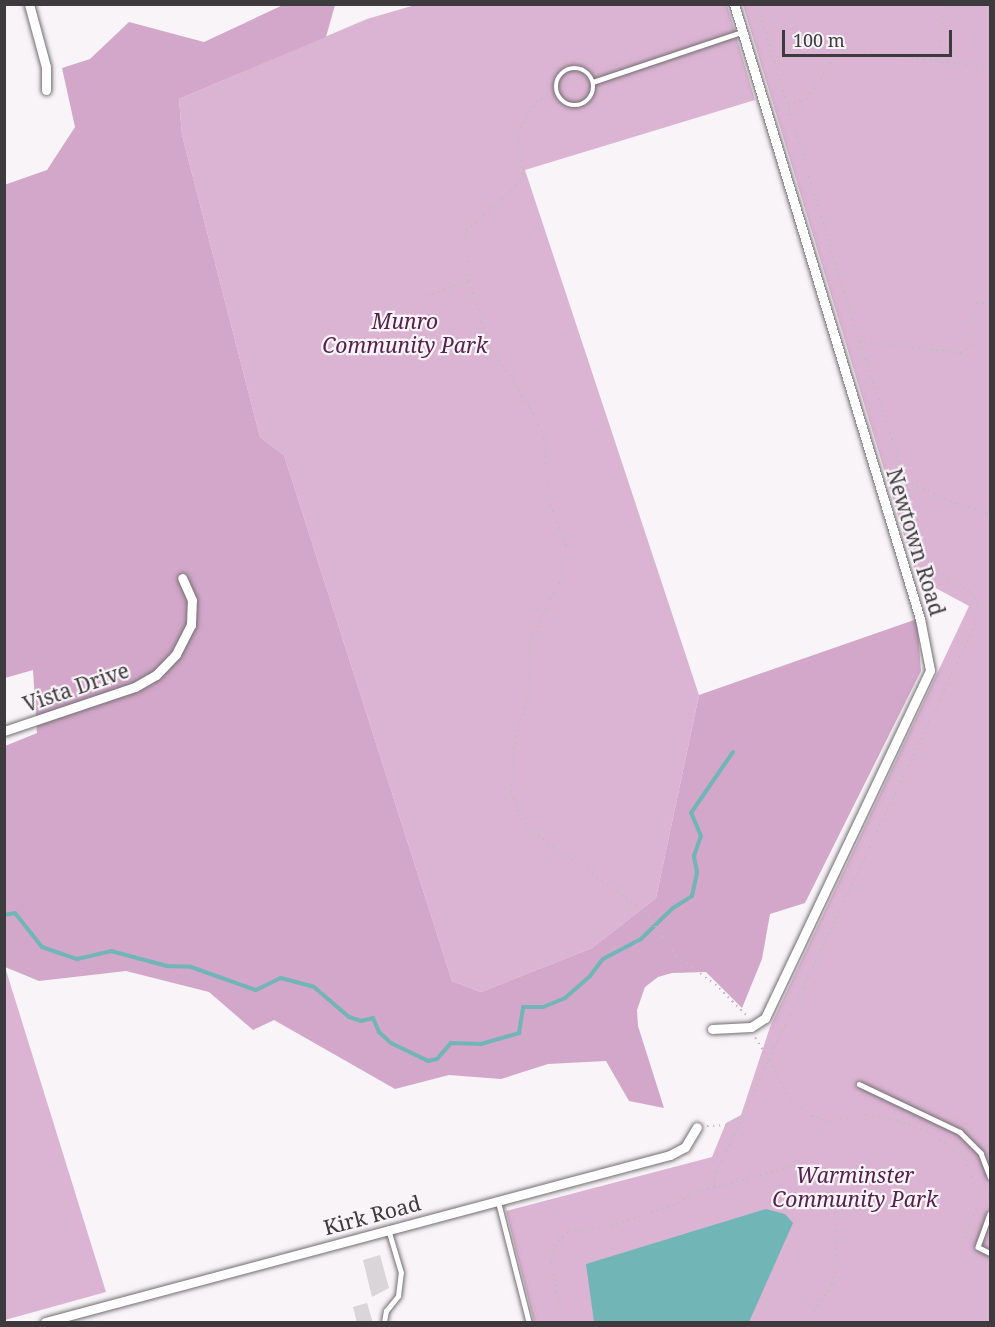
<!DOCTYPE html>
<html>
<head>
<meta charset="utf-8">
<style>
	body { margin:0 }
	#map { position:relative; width:995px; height:1327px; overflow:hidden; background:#f9f4f7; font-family:"Noto Serif",serif }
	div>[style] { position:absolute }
	.green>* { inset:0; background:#dcb4d3 }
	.forest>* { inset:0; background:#d2a7c9 }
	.water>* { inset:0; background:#72b5b6 }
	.stream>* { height:4px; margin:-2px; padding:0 2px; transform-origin:2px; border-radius:2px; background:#72b5b6 }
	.building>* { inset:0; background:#d9d5d8 }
	.path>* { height:2px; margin-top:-1px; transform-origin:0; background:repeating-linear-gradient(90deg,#c0bcbf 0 1.5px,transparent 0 6px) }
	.roads { filter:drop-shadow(0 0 2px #726e71) drop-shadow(0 0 2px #726e71) }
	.lane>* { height:4.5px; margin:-2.25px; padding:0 2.25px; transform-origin:2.25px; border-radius:2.25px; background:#fff }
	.lane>.ring { margin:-2.25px; padding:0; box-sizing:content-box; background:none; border:4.5px solid #fff; border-radius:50% }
	.street>* { height:9px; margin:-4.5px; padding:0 4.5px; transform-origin:4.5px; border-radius:4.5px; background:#fff }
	span { translate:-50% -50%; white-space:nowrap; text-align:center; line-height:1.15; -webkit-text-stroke:4.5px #f9f4f7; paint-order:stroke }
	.park-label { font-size:21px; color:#55214d; font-style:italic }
	.street-label { font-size:21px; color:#3d3b3d }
	.frame { position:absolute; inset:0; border:6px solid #3d3b3d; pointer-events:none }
	.scale { position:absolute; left:782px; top:30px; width:170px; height:27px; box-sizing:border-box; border:3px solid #3d3b3d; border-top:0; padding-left:8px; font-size:18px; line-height:21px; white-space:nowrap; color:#3d3b3d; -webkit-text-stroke:4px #f9f4f7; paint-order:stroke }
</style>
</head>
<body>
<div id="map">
	<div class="green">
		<div style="clip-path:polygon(415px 5px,727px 5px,755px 100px,525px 170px,699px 695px,656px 898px,592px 948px,481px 992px,452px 981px,284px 455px,260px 437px,182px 135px,179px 99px,367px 19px)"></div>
		<div style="clip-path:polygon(743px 5px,990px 5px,990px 1322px,534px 1322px,506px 1211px,712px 1157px,726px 1123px,741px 1115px,770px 1027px,969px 606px,917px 578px)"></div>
		<div style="clip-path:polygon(5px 967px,106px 1292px,5px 1320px)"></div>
	</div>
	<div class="forest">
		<div style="clip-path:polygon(283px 5px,335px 5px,326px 37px,179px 99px,182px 135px,260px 437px,284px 455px,452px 981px,481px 992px,592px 948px,656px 898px,699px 695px,917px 619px,921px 671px,805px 903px,770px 914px,762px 959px,742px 1008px,706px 972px,672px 973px,658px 977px,645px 987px,637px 1010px,638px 1026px,664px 1108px,629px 1101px,606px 1061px,548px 1064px,501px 1079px,449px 1075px,395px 1089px,274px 1020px,253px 1030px,209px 992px,126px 971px,39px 981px,5px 967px,5px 746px,37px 733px,33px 670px,5px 678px,4px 185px,47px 170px,75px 127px,62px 68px,90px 59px,129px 22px,204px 42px)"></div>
	</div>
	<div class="water">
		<div style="clip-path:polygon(766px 1209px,785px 1214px,793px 1223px,749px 1322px,594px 1322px,586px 1264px)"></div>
	</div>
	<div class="stream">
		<div style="left:4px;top:915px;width:11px;rotate:-10deg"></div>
		<div style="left:15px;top:913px;width:43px;rotate:51.5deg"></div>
		<div style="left:42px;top:947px;width:37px;rotate:19deg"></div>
		<div style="left:77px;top:959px;width:35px;rotate:-13deg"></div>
		<div style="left:111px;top:951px;width:58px;rotate:15deg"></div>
		<div style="left:167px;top:966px;width:24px;rotate:2deg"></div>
		<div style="left:191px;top:967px;width:69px;rotate:19.5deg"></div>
		<div style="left:256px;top:990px;width:28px;rotate:-26deg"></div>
		<div style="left:281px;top:978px;width:34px;rotate:15deg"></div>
		<div style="left:314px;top:987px;width:46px;rotate:40.6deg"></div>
		<div style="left:349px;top:1017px;width:13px;rotate:18deg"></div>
		<div style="left:361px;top:1021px;width:12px;rotate:-14deg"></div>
		<div style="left:373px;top:1018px;width:15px;rotate:67deg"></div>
		<div style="left:379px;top:1032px;width:16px;rotate:43deg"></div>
		<div style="left:391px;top:1043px;width:41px;rotate:25.9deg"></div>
		<div style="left:428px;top:1061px;width:9px;rotate:-13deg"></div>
		<div style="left:437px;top:1059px;width:21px;rotate:-49deg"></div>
		<div style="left:451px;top:1043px;width:30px;rotate:2deg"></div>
		<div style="left:481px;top:1044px;width:40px;rotate:-16deg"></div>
		<div style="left:519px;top:1033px;width:26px;rotate:-81deg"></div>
		<div style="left:523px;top:1007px;width:20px"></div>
		<div style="left:543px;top:1007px;width:24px;rotate:-22deg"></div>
		<div style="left:565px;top:998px;width:33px;rotate:-41deg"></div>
		<div style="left:590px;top:976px;width:21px;rotate:-53deg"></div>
		<div style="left:603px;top:959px;width:43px;rotate:-27.8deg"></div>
		<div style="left:641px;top:939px;width:45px;rotate:-44.1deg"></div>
		<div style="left:673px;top:908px;width:22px;rotate:-32deg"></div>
		<div style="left:692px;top:896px;width:25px;rotate:-78deg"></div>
		<div style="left:697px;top:872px;width:16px;rotate:-101deg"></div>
		<div style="left:694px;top:856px;width:21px;rotate:-71deg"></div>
		<div style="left:701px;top:836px;width:25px;rotate:-113deg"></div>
		<div style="left:691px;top:813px;width:74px;rotate:-55.5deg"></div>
	</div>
	<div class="building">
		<div style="clip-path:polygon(380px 1255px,389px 1288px,372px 1297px,363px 1260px)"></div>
		<div style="clip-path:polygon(367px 1303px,373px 1323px,357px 1323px,353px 1307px)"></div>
	</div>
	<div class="path">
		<div style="left:757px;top:4px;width:323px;rotate:73.2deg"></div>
		<div style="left:850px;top:313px;width:177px;rotate:71.6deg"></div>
		<div style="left:945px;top:5px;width:45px;rotate:5.1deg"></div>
		<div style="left:938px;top:60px;width:56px;rotate:-82.9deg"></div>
		<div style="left:788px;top:105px;width:20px;rotate:-18deg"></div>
		<div style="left:807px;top:99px;width:54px;rotate:-56.3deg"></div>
		<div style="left:837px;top:54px;width:10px;rotate:-29deg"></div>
		<div style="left:846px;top:49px;width:145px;rotate:7.5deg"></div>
		<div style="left:469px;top:281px;width:67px;rotate:72.6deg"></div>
		<div style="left:489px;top:345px;width:75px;rotate:56.9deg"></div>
		<div style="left:530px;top:408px;width:33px;rotate:65deg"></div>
		<div style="left:544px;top:438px;width:67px;rotate:84.9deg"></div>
		<div style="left:550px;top:505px;width:43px;rotate:68.2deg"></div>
		<div style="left:566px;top:545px;width:32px;rotate:97deg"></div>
		<div style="left:562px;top:577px;width:73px;rotate:115.9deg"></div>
		<div style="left:530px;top:643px;width:47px;rotate:90deg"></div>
		<div style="left:530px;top:690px;width:60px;rotate:106.3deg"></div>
		<div style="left:513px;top:748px;width:45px;rotate:92.5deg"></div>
		<div style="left:511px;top:793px;width:22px;rotate:69deg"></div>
		<div style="left:519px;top:814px;width:23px;rotate:52deg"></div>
		<div style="left:533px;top:832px;width:137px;rotate:35.2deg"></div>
		<div style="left:645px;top:911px;width:55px;rotate:55.4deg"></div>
		<div style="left:676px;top:956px;width:48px;rotate:35.7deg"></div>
		<div style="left:715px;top:984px;width:45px;rotate:45deg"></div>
		<div style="left:421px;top:298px;width:51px;rotate:-19.5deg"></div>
		<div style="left:469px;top:281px;width:50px;rotate:-93.4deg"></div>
		<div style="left:466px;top:231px;width:68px;rotate:-41.4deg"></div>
		<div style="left:517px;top:186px;width:13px;rotate:-63deg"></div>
		<div style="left:523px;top:174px;width:41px;rotate:-98.3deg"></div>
		<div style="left:517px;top:133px;width:36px;rotate:-58deg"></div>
		<div style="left:536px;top:102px;width:22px;rotate:-27deg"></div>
		<div style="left:859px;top:340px;width:103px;rotate:7.3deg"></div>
		<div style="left:961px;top:353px;width:12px;rotate:-35deg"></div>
		<div style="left:971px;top:346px;width:43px;rotate:-83.4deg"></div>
		<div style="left:976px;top:303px;width:14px"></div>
		<div style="left:681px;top:973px;width:13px;rotate:-86deg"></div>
		<div style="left:707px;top:1126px;width:20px;rotate:-3deg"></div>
		<div style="left:727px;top:1125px;width:19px;rotate:-28deg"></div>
		<div style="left:714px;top:1187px;width:9px;rotate:-90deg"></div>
		<div style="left:714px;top:1178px;width:131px;rotate:-65.2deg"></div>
		<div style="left:769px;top:1059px;width:27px;rotate:-123deg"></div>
		<div style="left:972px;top:1239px;width:7px;rotate:-172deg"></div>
		<div style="left:965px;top:1238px;width:30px;rotate:-69deg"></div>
		<div style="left:976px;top:1210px;width:21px;rotate:-90deg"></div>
		<div style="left:976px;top:1189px;width:33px;rotate:-110deg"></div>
		<div style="left:965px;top:1158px;width:40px;rotate:-143deg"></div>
		<div style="left:933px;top:1134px;width:39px;rotate:-159deg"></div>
		<div style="left:897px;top:1120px;width:31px;rotate:-171deg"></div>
		<div style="left:866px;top:1115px;width:36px;rotate:171deg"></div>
		<div style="left:830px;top:1121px;width:20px;rotate:-165deg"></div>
		<div style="left:811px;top:1116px;width:28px;rotate:-142deg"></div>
		<div style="left:789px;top:1099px;width:45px;rotate:-116.6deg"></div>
		<div style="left:769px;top:1059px;width:480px;rotate:-64.6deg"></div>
		<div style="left:975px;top:625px;width:20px;rotate:-81deg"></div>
		<div style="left:978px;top:605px;width:11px;rotate:-112deg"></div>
		<div style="left:974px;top:595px;width:50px;rotate:-146.3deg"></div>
		<div style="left:932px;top:567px;width:14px;rotate:-120deg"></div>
		<div style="left:925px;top:555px;width:76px;rotate:-104.4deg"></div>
		<div style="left:906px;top:481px;width:56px;rotate:24.3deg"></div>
		<div style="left:957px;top:504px;width:34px;rotate:17deg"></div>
		<div style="left:563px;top:1322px;width:62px;rotate:-101.1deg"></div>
		<div style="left:551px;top:1261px;width:15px;rotate:-79deg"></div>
		<div style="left:554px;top:1246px;width:21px;rotate:-45deg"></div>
		<div style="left:569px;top:1231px;width:36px;rotate:-5deg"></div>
		<div style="left:605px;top:1228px;width:77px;rotate:-18.9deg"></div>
		<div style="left:678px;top:1203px;width:15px;rotate:-37deg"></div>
		<div style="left:690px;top:1194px;width:109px;rotate:-14.9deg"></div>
		<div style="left:795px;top:1166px;width:17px"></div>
		<div style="left:812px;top:1166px;width:13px;rotate:32deg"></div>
		<div style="left:823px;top:1173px;width:13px;rotate:51deg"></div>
		<div style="left:831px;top:1183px;width:29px;rotate:82deg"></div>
		<div style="left:835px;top:1212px;width:54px;rotate:87.9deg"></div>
		<div style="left:837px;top:1266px;width:20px;rotate:105deg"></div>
		<div style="left:832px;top:1285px;width:45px;rotate:125.1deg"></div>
	</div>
	<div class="roads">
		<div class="lane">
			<div class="ring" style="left:556px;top:68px;width:33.5px;height:33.5px"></div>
			<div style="left:593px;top:82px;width:157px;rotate:-18.6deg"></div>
			<div style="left:859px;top:1084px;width:112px;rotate:25.4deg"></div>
			<div style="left:960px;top:1132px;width:30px;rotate:45deg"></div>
			<div style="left:981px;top:1153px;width:25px;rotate:69deg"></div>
			<div style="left:498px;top:1200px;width:126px;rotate:75.7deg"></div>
			<div style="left:990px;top:1214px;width:35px;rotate:110deg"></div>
			<div style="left:978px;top:1247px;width:13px;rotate:27deg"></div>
			<div style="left:384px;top:1322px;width:11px;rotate:-80deg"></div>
			<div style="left:386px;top:1311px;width:19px;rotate:-51deg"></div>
			<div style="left:398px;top:1296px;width:23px;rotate:-83deg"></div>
			<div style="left:401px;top:1273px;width:46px;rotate:-106.5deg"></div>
		</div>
		<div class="street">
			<div style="left:29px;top:4px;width:65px;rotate:74.9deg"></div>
			<div style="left:46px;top:67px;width:23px;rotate:90deg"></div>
			<div style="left:4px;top:731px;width:138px;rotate:-18.6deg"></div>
			<div style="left:135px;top:687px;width:24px;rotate:-30deg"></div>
			<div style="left:156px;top:675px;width:29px;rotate:-46deg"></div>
			<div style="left:176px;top:654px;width:33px;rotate:-63deg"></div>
			<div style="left:191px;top:625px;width:25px;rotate:-88deg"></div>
			<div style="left:192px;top:600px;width:24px;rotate:-114deg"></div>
			<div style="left:712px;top:1029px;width:39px;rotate:-3deg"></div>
			<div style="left:751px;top:1027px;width:17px;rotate:-33deg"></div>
			<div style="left:765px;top:1018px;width:385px;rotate:-64.6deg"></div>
			<div style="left:930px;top:670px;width:52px;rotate:-101.1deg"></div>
			<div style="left:920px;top:619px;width:643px;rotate:-106.83deg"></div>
			<div style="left:45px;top:1322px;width:647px;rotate:-14.96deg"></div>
			<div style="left:670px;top:1155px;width:17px;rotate:-28deg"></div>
			<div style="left:685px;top:1147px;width:23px;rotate:-59deg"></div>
		</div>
	</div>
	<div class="park-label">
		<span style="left:405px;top:333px">Munro<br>Community Park</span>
		<span style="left:855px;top:1187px">Warminster<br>Community Park</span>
	</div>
	<div class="street-label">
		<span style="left:916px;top:542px;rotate:73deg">Newtown Road</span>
		<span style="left:76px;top:687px;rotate:-19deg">Vista Drive</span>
		<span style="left:372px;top:1215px;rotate:-15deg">Kirk Road</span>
	</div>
	<div class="frame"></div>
	<div class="scale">100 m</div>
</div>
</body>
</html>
